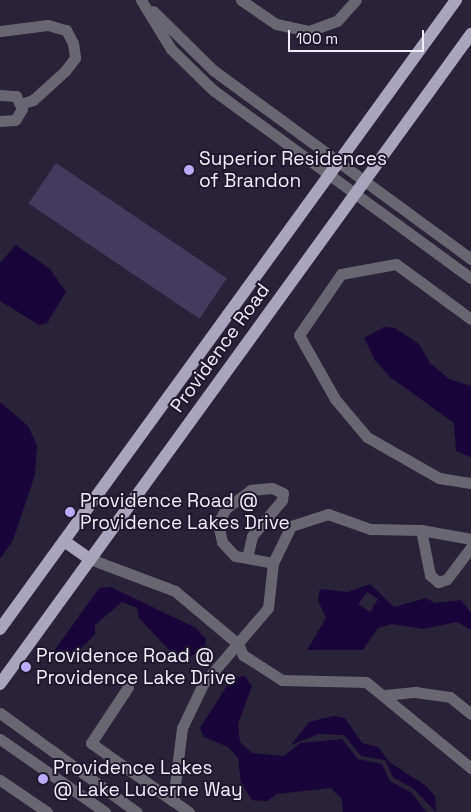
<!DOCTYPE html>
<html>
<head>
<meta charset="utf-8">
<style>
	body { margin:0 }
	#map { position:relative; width:471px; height:812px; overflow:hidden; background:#282338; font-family:"Space Grotesk",sans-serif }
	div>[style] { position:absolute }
	.green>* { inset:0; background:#433a5e; transform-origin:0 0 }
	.water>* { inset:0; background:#190539 }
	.minor>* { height:11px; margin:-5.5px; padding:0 5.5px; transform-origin:5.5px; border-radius:5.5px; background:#686671 }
	.major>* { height:12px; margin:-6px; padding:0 6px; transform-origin:6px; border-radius:6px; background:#a9a5bc }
	.dots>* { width:14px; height:14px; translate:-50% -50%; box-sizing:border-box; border:2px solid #1e192d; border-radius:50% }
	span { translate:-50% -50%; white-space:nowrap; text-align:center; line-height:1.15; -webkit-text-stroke:4px #1e192d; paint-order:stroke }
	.poi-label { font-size:19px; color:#f0edfb }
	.left { translate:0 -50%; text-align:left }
	.street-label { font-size:19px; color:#f0edfb }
	.scale { position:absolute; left:288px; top:30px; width:136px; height:22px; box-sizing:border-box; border:2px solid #f0edfb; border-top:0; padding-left:6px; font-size:15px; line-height:18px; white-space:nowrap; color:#f0edfb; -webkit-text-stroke:4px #1e192d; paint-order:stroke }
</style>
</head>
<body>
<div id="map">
	<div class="green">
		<div style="left:56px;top:163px;width:206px;height:49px;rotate:34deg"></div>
	</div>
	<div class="water">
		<div style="clip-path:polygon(16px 245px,50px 269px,66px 292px,47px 323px,39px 325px,0 301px,0 263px)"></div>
		<div style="clip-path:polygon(384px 327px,395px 328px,419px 344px,430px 363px,449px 379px,471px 386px,471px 457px,456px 451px,454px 423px,390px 377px,375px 360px,364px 338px)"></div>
		<div style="clip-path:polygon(0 402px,28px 426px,37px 445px,35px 475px,13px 540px,0 559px)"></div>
		<div style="clip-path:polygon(evenodd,370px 584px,394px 607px,426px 598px,435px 603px,461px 600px,471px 613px,471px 630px,457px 622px,423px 629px,392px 624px,378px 628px,363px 650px,307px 650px,326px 618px,318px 600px,320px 589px,348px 592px,370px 584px,367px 592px,378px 599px,370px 612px,358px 604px,367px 592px)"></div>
		<div style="clip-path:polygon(111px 587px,196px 628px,206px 639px,205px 648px,187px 658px,172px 653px,139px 618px,137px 608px,122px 602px,95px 625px,95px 634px,76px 654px,52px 654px,99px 588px)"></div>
		<div style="clip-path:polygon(245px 676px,252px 686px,238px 724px,240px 742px,252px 753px,284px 756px,300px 743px,342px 739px,358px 759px,382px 764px,390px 781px,412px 793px,426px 812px,343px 812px,342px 799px,331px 788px,277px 794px,267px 801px,252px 800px,241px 783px,238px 758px,228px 747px,204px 737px,200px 728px,232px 678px)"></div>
		<div style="clip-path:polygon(334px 716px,345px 718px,362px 743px,378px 747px,389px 762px,425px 785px,435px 796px,436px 812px,414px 789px,393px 777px,385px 760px,361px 756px,344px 735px,319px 734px,291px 745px,309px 722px)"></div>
	</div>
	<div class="minor">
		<div style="left:141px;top:0;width:57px;rotate:58.5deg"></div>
		<div style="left:171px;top:49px;width:59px;rotate:44.3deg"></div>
		<div style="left:213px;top:90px;width:319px;rotate:36.1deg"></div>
		<div style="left:241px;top:0;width:42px;rotate:34.4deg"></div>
		<div style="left:276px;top:24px;width:34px;rotate:12deg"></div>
		<div style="left:309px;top:31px;width:30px;rotate:-20deg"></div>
		<div style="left:337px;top:21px;width:28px;rotate:-48deg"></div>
		<div style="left:153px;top:11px;width:84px;rotate:44.5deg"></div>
		<div style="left:213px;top:70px;width:320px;rotate:36.2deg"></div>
		<div style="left:0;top:31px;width:48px;rotate:-7.1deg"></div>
		<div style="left:48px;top:25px;width:19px;rotate:16deg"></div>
		<div style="left:66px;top:30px;width:15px;rotate:62deg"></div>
		<div style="left:73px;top:43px;width:15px;rotate:82deg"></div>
		<div style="left:75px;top:58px;width:16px;rotate:128deg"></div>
		<div style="left:65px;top:71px;width:43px;rotate:137.8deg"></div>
		<div style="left:33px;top:100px;width:13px;rotate:162deg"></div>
		<div style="left:0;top:95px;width:16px;rotate:4deg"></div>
		<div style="left:16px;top:96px;width:14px;rotate:65deg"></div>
		<div style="left:22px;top:109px;width:13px;rotate:122deg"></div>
		<div style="left:15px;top:120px;width:15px;rotate:176deg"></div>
		<div style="left:471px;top:319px;width:93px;rotate:-143.7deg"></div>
		<div style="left:396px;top:264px;width:56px;rotate:169.7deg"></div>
		<div style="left:341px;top:274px;width:74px;rotate:124.5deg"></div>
		<div style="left:299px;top:335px;width:73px;rotate:60.6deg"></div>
		<div style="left:335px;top:399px;width:50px;rotate:49.9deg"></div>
		<div style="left:367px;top:437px;width:83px;rotate:29.7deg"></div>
		<div style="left:439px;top:478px;width:32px;rotate:9deg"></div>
		<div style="left:421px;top:530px;width:46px;rotate:78.7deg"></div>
		<div style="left:430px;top:575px;width:11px;rotate:41deg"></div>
		<div style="left:438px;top:582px;width:9px;rotate:-18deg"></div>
		<div style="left:447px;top:579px;width:40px;rotate:-53deg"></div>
		<div style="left:247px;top:558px;width:23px;rotate:-77deg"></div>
		<div style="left:252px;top:536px;width:47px;rotate:-50.2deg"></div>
		<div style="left:282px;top:500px;width:7px;rotate:-82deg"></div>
		<div style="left:283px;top:493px;width:12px;rotate:-156deg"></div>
		<div style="left:272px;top:488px;width:21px;rotate:175deg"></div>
		<div style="left:251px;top:490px;width:31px;rotate:144deg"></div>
		<div style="left:226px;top:508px;width:17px;rotate:118deg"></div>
		<div style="left:218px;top:523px;width:19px;rotate:78deg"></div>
		<div style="left:222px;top:542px;width:19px;rotate:47deg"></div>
		<div style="left:235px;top:556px;width:12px;rotate:9deg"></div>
		<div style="left:247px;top:558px;width:26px;rotate:11deg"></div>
		<div style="left:90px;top:559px;width:91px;rotate:20.6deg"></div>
		<div style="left:175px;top:591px;width:82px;rotate:40.1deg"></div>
		<div style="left:238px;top:644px;width:12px;rotate:66deg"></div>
		<div style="left:243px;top:655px;width:46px;rotate:32.7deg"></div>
		<div style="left:282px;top:680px;width:84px;rotate:1.4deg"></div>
		<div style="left:366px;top:682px;width:136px;rotate:39.3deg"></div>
		<div style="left:128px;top:687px;width:67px;rotate:123.5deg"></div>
		<div style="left:91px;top:743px;width:100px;rotate:35.3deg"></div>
		<div style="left:385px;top:695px;width:30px;rotate:-6deg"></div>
		<div style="left:415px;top:692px;width:35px;rotate:8deg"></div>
		<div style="left:450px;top:697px;width:27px;rotate:39deg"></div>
		<div style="left:0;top:713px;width:169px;rotate:35.9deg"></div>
		<div style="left:0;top:739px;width:128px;rotate:34.8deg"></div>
		<div style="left:0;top:780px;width:57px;rotate:34.2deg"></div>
		<div style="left:189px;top:812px;width:19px;rotate:-145deg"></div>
		<div style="left:173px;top:801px;width:74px;rotate:-83deg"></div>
		<div style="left:182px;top:728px;width:49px;rotate:-64.5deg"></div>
		<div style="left:203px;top:684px;width:100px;rotate:-49.5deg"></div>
		<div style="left:268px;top:608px;width:45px;rotate:-83.7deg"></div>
		<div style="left:273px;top:563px;width:41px;rotate:-64.1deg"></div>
		<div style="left:291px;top:526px;width:39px;rotate:-18deg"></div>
		<div style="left:328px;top:514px;width:45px;rotate:19.7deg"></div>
		<div style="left:370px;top:529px;width:51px;rotate:1.1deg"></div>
		<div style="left:421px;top:530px;width:51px;rotate:10.2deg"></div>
	</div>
	<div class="major">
		<div style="left:64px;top:541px;width:32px;rotate:35deg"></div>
		<div style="left:0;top:629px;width:777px;rotate:-54.06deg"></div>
		<div style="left:0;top:684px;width:803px;rotate:-54.07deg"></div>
	</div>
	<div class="dots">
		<div style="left:189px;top:170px;background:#bbaaf6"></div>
		<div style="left:70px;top:512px;background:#bbaaf6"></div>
		<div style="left:26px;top:667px;background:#bbaaf6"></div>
		<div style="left:43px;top:779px;background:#bbaaf6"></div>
	</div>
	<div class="poi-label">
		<span class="left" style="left:199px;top:170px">Superior Residences<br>of Brandon</span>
		<span class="left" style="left:80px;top:512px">Providence Road @<br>Providence Lakes Drive</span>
		<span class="left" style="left:36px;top:667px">Providence Road @<br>Providence Lake Drive</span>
		<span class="left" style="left:53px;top:779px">Providence Lakes<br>@ Lake Lucerne Way</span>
	</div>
	<div class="street-label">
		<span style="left:220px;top:348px;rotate:-54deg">Providence Road</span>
	</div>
	<div class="scale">100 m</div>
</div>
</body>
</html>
